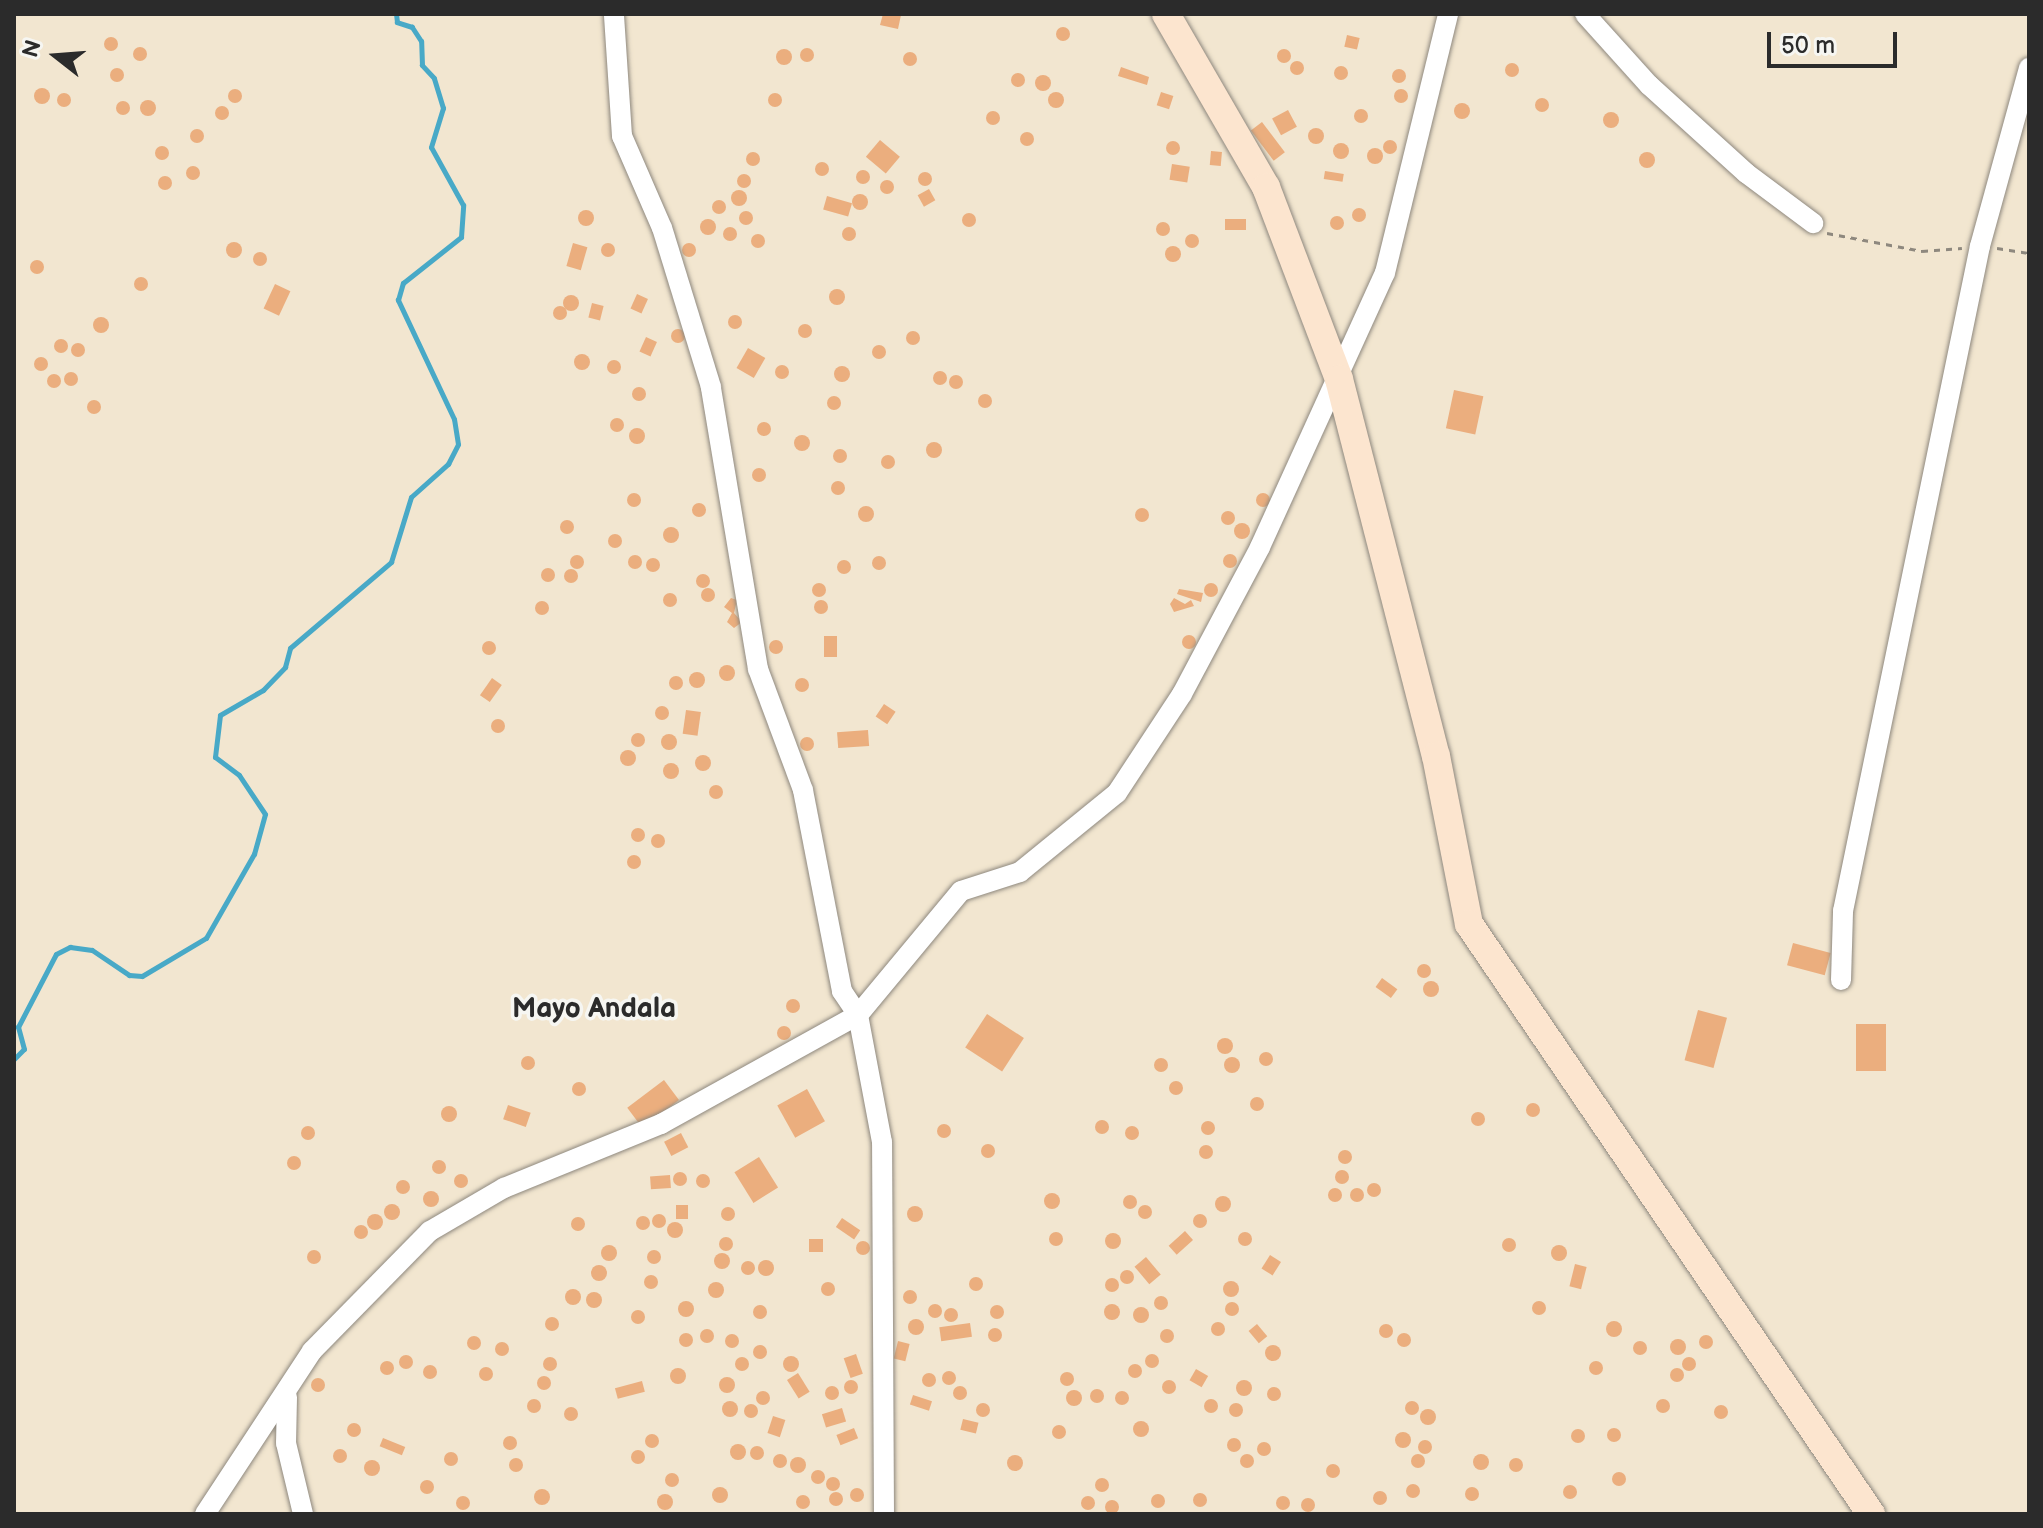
<!DOCTYPE html>
<html>
<head>
<meta charset="utf-8">
<style>
	body { margin:0 }
	#map { position:relative; width:2043px; height:1528px; overflow:hidden; background:#f2e6d0; font-family:"Balsamiq Sans",sans-serif }
	div>[style] { position:absolute }
	.stream>* { height:5px; margin:-2.5px; padding:0 2.5px; transform-origin:2.5px; border-radius:2.5px; background:#48a9c7 }
	.building>* { inset:0; background:#ebae7e; transform-origin:0 0 }
	.round { border-radius:50% }
	.path>* { height:3px; margin-top:-1.5px; transform-origin:0; background:repeating-linear-gradient(90deg,#8e887e 0 6px,transparent 0 12px) }
	.roads { filter:drop-shadow(0 0 2px #8e887e) drop-shadow(0 0 2px #8e887e) }
	.street>* { height:20px; margin:-10px; padding:0 10px; transform-origin:10px; border-radius:10px; background:#fff }
	.secondary>* { height:28px; margin:-14px; padding:0 14px; transform-origin:14px; border-radius:14px; background:#fce5cf }
	span { translate:-50% -50%; white-space:nowrap; text-align:center; line-height:1.15; -webkit-text-stroke:7px #f6f6f2; paint-order:stroke }
	.quarter-label { font-size:28px; color:#2b2b2b; font-weight:700 }
	.frame { position:absolute; inset:0; border:16px solid #2b2b2b; pointer-events:none }
	.north { position:absolute; left:16px; top:16px; width:80px; height:80px; -webkit-text-stroke:6px #f6f6f2; paint-order:stroke; rotate:287deg; font-size:22px; font-weight:700; line-height:32px; text-align:center; color:#2b2b2b }
	.north::after { content:''; display:block; margin:auto; width:28px; height:36px; background:#2b2b2b; clip-path:polygon(50% 0,100% 100%,50% 72%,0 100%) }
	.scale { position:absolute; left:1767px; top:32px; width:130px; height:36px; box-sizing:border-box; border:4px solid #2b2b2b; border-top:0; padding-left:10px; font-size:24px; line-height:28px; white-space:nowrap; color:#2b2b2b; -webkit-text-stroke:6px #f6f6f2; paint-order:stroke }
</style>
</head>
<body>
<div id="map">
	<div class="stream">
		<div style="left:14px;top:1059px;width:14px;rotate:-45deg"></div>
		<div style="left:24px;top:1049px;width:23px;rotate:-105deg"></div>
		<div style="left:18px;top:1027px;width:82px;rotate:-62.5deg"></div>
		<div style="left:56px;top:954px;width:16px;rotate:-27deg"></div>
		<div style="left:70px;top:947px;width:22px;rotate:8deg"></div>
		<div style="left:92px;top:950px;width:45px;rotate:34deg"></div>
		<div style="left:129px;top:975px;width:13px;rotate:4deg"></div>
		<div style="left:142px;top:976px;width:74px;rotate:-30.7deg"></div>
		<div style="left:206px;top:938px;width:97px;rotate:-60.3deg"></div>
		<div style="left:254px;top:854px;width:41px;rotate:-74.6deg"></div>
		<div style="left:265px;top:814px;width:47px;rotate:-123.7deg"></div>
		<div style="left:239px;top:775px;width:30px;rotate:-143deg"></div>
		<div style="left:215px;top:757px;width:42px;rotate:-83.2deg"></div>
		<div style="left:220px;top:715px;width:50px;rotate:-30.2deg"></div>
		<div style="left:263px;top:690px;width:32px;rotate:-46deg"></div>
		<div style="left:285px;top:667px;width:20px;rotate:-75deg"></div>
		<div style="left:290px;top:648px;width:133px;rotate:-40.4deg"></div>
		<div style="left:391px;top:562px;width:68px;rotate:-72.9deg"></div>
		<div style="left:411px;top:497px;width:50px;rotate:-41.7deg"></div>
		<div style="left:448px;top:464px;width:22px;rotate:-63deg"></div>
		<div style="left:458px;top:444px;width:25px;rotate:-99deg"></div>
		<div style="left:454px;top:419px;width:132px;rotate:-115.2deg"></div>
		<div style="left:398px;top:300px;width:18px;rotate:-74deg"></div>
		<div style="left:403px;top:283px;width:74px;rotate:-38.4deg"></div>
		<div style="left:461px;top:237px;width:32px;rotate:-86deg"></div>
		<div style="left:463px;top:205px;width:66px;rotate:-118.9deg"></div>
		<div style="left:431px;top:147px;width:41px;rotate:-72.9deg"></div>
		<div style="left:443px;top:108px;width:31px;rotate:-107deg"></div>
		<div style="left:434px;top:78px;width:18px;rotate:-133deg"></div>
		<div style="left:422px;top:65px;width:24px;rotate:-92deg"></div>
		<div style="left:421px;top:41px;width:17px;rotate:-123deg"></div>
		<div style="left:412px;top:27px;width:16px;rotate:-162deg"></div>
		<div style="left:397px;top:22px;width:8px;rotate:-97deg"></div>
	</div>
	<div class="building">
		<div style="clip-path:polygon(883px 14px,901px 15px,898px 29px,880px 25px)"></div>
		<div class="round" style="left:1056px;top:27px;width:14px;height:14px"></div>
		<div style="left:1347px;top:35px;width:13px;height:12px;rotate:13deg"></div>
		<div class="round" style="left:104px;top:37px;width:14px;height:14px"></div>
		<div class="round" style="left:133px;top:47px;width:14px;height:14px"></div>
		<div class="round" style="left:800px;top:48px;width:14px;height:14px"></div>
		<div class="round" style="left:1277px;top:49px;width:14px;height:14px"></div>
		<div class="round" style="left:776px;top:49px;width:16px;height:16px"></div>
		<div class="round" style="left:903px;top:52px;width:14px;height:14px"></div>
		<div class="round" style="left:1290px;top:61px;width:14px;height:14px"></div>
		<div class="round" style="left:1505px;top:63px;width:14px;height:14px"></div>
		<div class="round" style="left:1334px;top:66px;width:14px;height:14px"></div>
		<div style="clip-path:polygon(1121px 67px,1149px 77px,1147px 85px,1118px 76px)"></div>
		<div class="round" style="left:110px;top:68px;width:14px;height:14px"></div>
		<div class="round" style="left:1392px;top:69px;width:14px;height:14px"></div>
		<div class="round" style="left:1011px;top:73px;width:14px;height:14px"></div>
		<div class="round" style="left:1035px;top:75px;width:16px;height:16px"></div>
		<div class="round" style="left:34px;top:88px;width:16px;height:16px"></div>
		<div class="round" style="left:228px;top:89px;width:14px;height:14px"></div>
		<div class="round" style="left:1394px;top:89px;width:14px;height:14px"></div>
		<div style="left:1161px;top:92px;width:13px;height:14px;rotate:18deg"></div>
		<div class="round" style="left:1048px;top:92px;width:16px;height:16px"></div>
		<div class="round" style="left:768px;top:93px;width:14px;height:14px"></div>
		<div class="round" style="left:57px;top:93px;width:14px;height:14px"></div>
		<div class="round" style="left:1535px;top:98px;width:14px;height:14px"></div>
		<div class="round" style="left:140px;top:100px;width:16px;height:16px"></div>
		<div class="round" style="left:116px;top:101px;width:14px;height:14px"></div>
		<div class="round" style="left:1454px;top:103px;width:16px;height:16px"></div>
		<div class="round" style="left:215px;top:106px;width:14px;height:14px"></div>
		<div class="round" style="left:1354px;top:109px;width:14px;height:14px"></div>
		<div style="left:1288px;top:110px;width:19px;height:18px;rotate:62deg"></div>
		<div class="round" style="left:986px;top:111px;width:14px;height:14px"></div>
		<div class="round" style="left:1603px;top:112px;width:16px;height:16px"></div>
		<div style="left:1262px;top:122px;width:38px;height:14px;rotate:53deg"></div>
		<div class="round" style="left:1308px;top:128px;width:16px;height:16px"></div>
		<div class="round" style="left:190px;top:129px;width:14px;height:14px"></div>
		<div class="round" style="left:1020px;top:132px;width:14px;height:14px"></div>
		<div class="round" style="left:1383px;top:140px;width:14px;height:14px"></div>
		<div style="left:880px;top:140px;width:26px;height:22px;rotate:40deg"></div>
		<div class="round" style="left:1166px;top:141px;width:14px;height:14px"></div>
		<div class="round" style="left:1333px;top:143px;width:16px;height:16px"></div>
		<div class="round" style="left:155px;top:146px;width:14px;height:14px"></div>
		<div class="round" style="left:1367px;top:148px;width:16px;height:16px"></div>
		<div style="left:1211px;top:151px;width:11px;height:14px;rotate:5deg"></div>
		<div class="round" style="left:746px;top:152px;width:14px;height:14px"></div>
		<div class="round" style="left:1639px;top:152px;width:16px;height:16px"></div>
		<div class="round" style="left:815px;top:162px;width:14px;height:14px"></div>
		<div style="left:1172px;top:164px;width:18px;height:16px;rotate:9deg"></div>
		<div class="round" style="left:186px;top:166px;width:14px;height:14px"></div>
		<div class="round" style="left:856px;top:170px;width:14px;height:14px"></div>
		<div style="left:1325px;top:171px;width:19px;height:8px;rotate:9deg"></div>
		<div class="round" style="left:918px;top:172px;width:14px;height:14px"></div>
		<div class="round" style="left:737px;top:174px;width:14px;height:14px"></div>
		<div class="round" style="left:158px;top:176px;width:14px;height:14px"></div>
		<div class="round" style="left:880px;top:180px;width:14px;height:14px"></div>
		<div style="left:929px;top:189px;width:13px;height:13px;rotate:61deg"></div>
		<div class="round" style="left:731px;top:190px;width:16px;height:16px"></div>
		<div class="round" style="left:852px;top:194px;width:16px;height:16px"></div>
		<div style="left:827px;top:196px;width:26px;height:14px;rotate:16deg"></div>
		<div class="round" style="left:712px;top:200px;width:14px;height:14px"></div>
		<div class="round" style="left:1352px;top:208px;width:14px;height:14px"></div>
		<div class="round" style="left:578px;top:210px;width:16px;height:16px"></div>
		<div class="round" style="left:739px;top:211px;width:14px;height:14px"></div>
		<div class="round" style="left:962px;top:213px;width:14px;height:14px"></div>
		<div class="round" style="left:1330px;top:216px;width:14px;height:14px"></div>
		<div style="left:1246px;top:219px;width:11px;height:21px;rotate:90deg"></div>
		<div class="round" style="left:700px;top:219px;width:16px;height:16px"></div>
		<div class="round" style="left:1156px;top:222px;width:14px;height:14px"></div>
		<div class="round" style="left:842px;top:227px;width:14px;height:14px"></div>
		<div class="round" style="left:723px;top:227px;width:14px;height:14px"></div>
		<div class="round" style="left:1185px;top:234px;width:14px;height:14px"></div>
		<div class="round" style="left:751px;top:234px;width:14px;height:14px"></div>
		<div class="round" style="left:226px;top:242px;width:16px;height:16px"></div>
		<div class="round" style="left:601px;top:243px;width:14px;height:14px"></div>
		<div class="round" style="left:682px;top:243px;width:14px;height:14px"></div>
		<div style="left:573px;top:243px;width:15px;height:24px;rotate:16deg"></div>
		<div class="round" style="left:1165px;top:246px;width:16px;height:16px"></div>
		<div class="round" style="left:253px;top:252px;width:14px;height:14px"></div>
		<div class="round" style="left:30px;top:260px;width:14px;height:14px"></div>
		<div class="round" style="left:134px;top:277px;width:14px;height:14px"></div>
		<div style="left:275px;top:284px;width:17px;height:27px;rotate:25deg"></div>
		<div class="round" style="left:829px;top:289px;width:16px;height:16px"></div>
		<div style="left:637px;top:294px;width:12px;height:16px;rotate:24deg"></div>
		<div class="round" style="left:563px;top:295px;width:16px;height:16px"></div>
		<div style="left:592px;top:303px;width:12px;height:15px;rotate:14deg"></div>
		<div class="round" style="left:553px;top:306px;width:14px;height:14px"></div>
		<div class="round" style="left:728px;top:315px;width:14px;height:14px"></div>
		<div class="round" style="left:93px;top:317px;width:16px;height:16px"></div>
		<div class="round" style="left:798px;top:324px;width:14px;height:14px"></div>
		<div class="round" style="left:671px;top:329px;width:14px;height:14px"></div>
		<div class="round" style="left:906px;top:331px;width:14px;height:14px"></div>
		<div style="left:646px;top:337px;width:12px;height:16px;rotate:24deg"></div>
		<div class="round" style="left:54px;top:339px;width:14px;height:14px"></div>
		<div class="round" style="left:71px;top:343px;width:14px;height:14px"></div>
		<div class="round" style="left:872px;top:345px;width:14px;height:14px"></div>
		<div style="left:748px;top:348px;width:20px;height:23px;rotate:30deg"></div>
		<div class="round" style="left:574px;top:354px;width:16px;height:16px"></div>
		<div class="round" style="left:34px;top:357px;width:14px;height:14px"></div>
		<div class="round" style="left:607px;top:360px;width:14px;height:14px"></div>
		<div class="round" style="left:775px;top:365px;width:14px;height:14px"></div>
		<div class="round" style="left:834px;top:366px;width:16px;height:16px"></div>
		<div class="round" style="left:933px;top:371px;width:14px;height:14px"></div>
		<div class="round" style="left:64px;top:372px;width:14px;height:14px"></div>
		<div class="round" style="left:47px;top:374px;width:14px;height:14px"></div>
		<div class="round" style="left:949px;top:375px;width:14px;height:14px"></div>
		<div class="round" style="left:632px;top:387px;width:14px;height:14px"></div>
		<div style="left:1454px;top:390px;width:30px;height:39px;rotate:12deg"></div>
		<div class="round" style="left:978px;top:394px;width:14px;height:14px"></div>
		<div class="round" style="left:827px;top:396px;width:14px;height:14px"></div>
		<div class="round" style="left:87px;top:400px;width:14px;height:14px"></div>
		<div class="round" style="left:610px;top:418px;width:14px;height:14px"></div>
		<div class="round" style="left:757px;top:422px;width:14px;height:14px"></div>
		<div class="round" style="left:629px;top:428px;width:16px;height:16px"></div>
		<div class="round" style="left:794px;top:435px;width:16px;height:16px"></div>
		<div class="round" style="left:926px;top:442px;width:16px;height:16px"></div>
		<div class="round" style="left:833px;top:449px;width:14px;height:14px"></div>
		<div class="round" style="left:881px;top:455px;width:14px;height:14px"></div>
		<div class="round" style="left:752px;top:468px;width:14px;height:14px"></div>
		<div class="round" style="left:831px;top:481px;width:14px;height:14px"></div>
		<div class="round" style="left:1256px;top:493px;width:14px;height:14px"></div>
		<div class="round" style="left:627px;top:493px;width:14px;height:14px"></div>
		<div class="round" style="left:692px;top:503px;width:14px;height:14px"></div>
		<div class="round" style="left:858px;top:506px;width:16px;height:16px"></div>
		<div class="round" style="left:1135px;top:508px;width:14px;height:14px"></div>
		<div class="round" style="left:1221px;top:511px;width:14px;height:14px"></div>
		<div class="round" style="left:560px;top:520px;width:14px;height:14px"></div>
		<div class="round" style="left:1234px;top:523px;width:16px;height:16px"></div>
		<div class="round" style="left:663px;top:527px;width:16px;height:16px"></div>
		<div class="round" style="left:608px;top:534px;width:14px;height:14px"></div>
		<div class="round" style="left:1223px;top:554px;width:14px;height:14px"></div>
		<div class="round" style="left:628px;top:555px;width:14px;height:14px"></div>
		<div class="round" style="left:570px;top:555px;width:14px;height:14px"></div>
		<div class="round" style="left:872px;top:556px;width:14px;height:14px"></div>
		<div class="round" style="left:646px;top:558px;width:14px;height:14px"></div>
		<div class="round" style="left:837px;top:560px;width:14px;height:14px"></div>
		<div class="round" style="left:541px;top:568px;width:14px;height:14px"></div>
		<div class="round" style="left:564px;top:569px;width:14px;height:14px"></div>
		<div class="round" style="left:696px;top:574px;width:14px;height:14px"></div>
		<div class="round" style="left:1204px;top:583px;width:14px;height:14px"></div>
		<div class="round" style="left:812px;top:583px;width:14px;height:14px"></div>
		<div class="round" style="left:701px;top:588px;width:14px;height:14px"></div>
		<div style="clip-path:polygon(1179px 589px,1203px 593px,1201px 602px,1177px 594px)"></div>
		<div class="round" style="left:663px;top:593px;width:14px;height:14px"></div>
		<div style="clip-path:polygon(731px 598px,737px 600px,734px 613px,742px 622px,734px 628px,727px 622px,732px 613px,724px 607px)"></div>
		<div style="clip-path:polygon(1174px 598px,1185px 604px,1191px 600px,1194px 606px,1174px 612px,1170px 604px)"></div>
		<div class="round" style="left:814px;top:600px;width:14px;height:14px"></div>
		<div class="round" style="left:535px;top:601px;width:14px;height:14px"></div>
		<div class="round" style="left:1182px;top:635px;width:14px;height:14px"></div>
		<div style="left:824px;top:636px;width:13px;height:21px"></div>
		<div class="round" style="left:769px;top:640px;width:14px;height:14px"></div>
		<div class="round" style="left:482px;top:641px;width:14px;height:14px"></div>
		<div class="round" style="left:719px;top:665px;width:16px;height:16px"></div>
		<div class="round" style="left:689px;top:672px;width:16px;height:16px"></div>
		<div class="round" style="left:669px;top:676px;width:14px;height:14px"></div>
		<div class="round" style="left:795px;top:678px;width:14px;height:14px"></div>
		<div style="left:492px;top:678px;width:12px;height:21px;rotate:35deg"></div>
		<div style="left:884px;top:704px;width:14px;height:15px;rotate:34deg"></div>
		<div class="round" style="left:655px;top:706px;width:14px;height:14px"></div>
		<div style="left:686px;top:710px;width:15px;height:24px;rotate:8deg"></div>
		<div class="round" style="left:491px;top:719px;width:14px;height:14px"></div>
		<div style="left:868px;top:730px;width:16px;height:31px;rotate:86deg"></div>
		<div class="round" style="left:631px;top:733px;width:14px;height:14px"></div>
		<div class="round" style="left:661px;top:734px;width:16px;height:16px"></div>
		<div class="round" style="left:800px;top:737px;width:14px;height:14px"></div>
		<div class="round" style="left:620px;top:750px;width:16px;height:16px"></div>
		<div class="round" style="left:695px;top:755px;width:16px;height:16px"></div>
		<div class="round" style="left:663px;top:763px;width:16px;height:16px"></div>
		<div class="round" style="left:709px;top:785px;width:14px;height:14px"></div>
		<div class="round" style="left:631px;top:828px;width:14px;height:14px"></div>
		<div class="round" style="left:651px;top:834px;width:14px;height:14px"></div>
		<div class="round" style="left:627px;top:855px;width:14px;height:14px"></div>
		<div style="left:1793px;top:943px;width:39px;height:23px;rotate:15deg"></div>
		<div class="round" style="left:1417px;top:964px;width:14px;height:14px"></div>
		<div style="left:1382px;top:978px;width:19px;height:11px;rotate:36deg"></div>
		<div class="round" style="left:1423px;top:981px;width:16px;height:16px"></div>
		<div class="round" style="left:786px;top:999px;width:14px;height:14px"></div>
		<div style="left:1698px;top:1010px;width:30px;height:52px;rotate:15deg"></div>
		<div style="left:987px;top:1014px;width:44px;height:40px;rotate:33deg"></div>
		<div style="left:1856px;top:1024px;width:30px;height:47px"></div>
		<div class="round" style="left:777px;top:1026px;width:14px;height:14px"></div>
		<div class="round" style="left:1217px;top:1038px;width:16px;height:16px"></div>
		<div class="round" style="left:1259px;top:1052px;width:14px;height:14px"></div>
		<div class="round" style="left:521px;top:1056px;width:14px;height:14px"></div>
		<div class="round" style="left:1224px;top:1057px;width:16px;height:16px"></div>
		<div class="round" style="left:1154px;top:1058px;width:14px;height:14px"></div>
		<div style="left:664px;top:1080px;width:25px;height:46px;rotate:53deg"></div>
		<div class="round" style="left:1169px;top:1081px;width:14px;height:14px"></div>
		<div class="round" style="left:572px;top:1082px;width:14px;height:14px"></div>
		<div style="left:807px;top:1089px;width:37px;height:34px;rotate:61deg"></div>
		<div class="round" style="left:1250px;top:1097px;width:14px;height:14px"></div>
		<div class="round" style="left:1526px;top:1103px;width:14px;height:14px"></div>
		<div style="left:508px;top:1105px;width:24px;height:15px;rotate:19deg"></div>
		<div class="round" style="left:441px;top:1106px;width:16px;height:16px"></div>
		<div class="round" style="left:1471px;top:1112px;width:14px;height:14px"></div>
		<div class="round" style="left:1095px;top:1120px;width:14px;height:14px"></div>
		<div class="round" style="left:1201px;top:1121px;width:14px;height:14px"></div>
		<div class="round" style="left:937px;top:1124px;width:14px;height:14px"></div>
		<div class="round" style="left:1125px;top:1126px;width:14px;height:14px"></div>
		<div class="round" style="left:301px;top:1126px;width:14px;height:14px"></div>
		<div style="left:681px;top:1133px;width:16px;height:19px;rotate:63deg"></div>
		<div class="round" style="left:981px;top:1144px;width:14px;height:14px"></div>
		<div class="round" style="left:1199px;top:1145px;width:14px;height:14px"></div>
		<div class="round" style="left:1338px;top:1150px;width:14px;height:14px"></div>
		<div class="round" style="left:287px;top:1156px;width:14px;height:14px"></div>
		<div style="left:759px;top:1157px;width:36px;height:29px;rotate:58deg"></div>
		<div class="round" style="left:432px;top:1160px;width:14px;height:14px"></div>
		<div class="round" style="left:1335px;top:1170px;width:14px;height:14px"></div>
		<div class="round" style="left:673px;top:1172px;width:14px;height:14px"></div>
		<div class="round" style="left:696px;top:1174px;width:14px;height:14px"></div>
		<div class="round" style="left:454px;top:1174px;width:14px;height:14px"></div>
		<div style="left:670px;top:1175px;width:13px;height:20px;rotate:86deg"></div>
		<div class="round" style="left:396px;top:1180px;width:14px;height:14px"></div>
		<div class="round" style="left:1367px;top:1183px;width:14px;height:14px"></div>
		<div class="round" style="left:1350px;top:1188px;width:14px;height:14px"></div>
		<div class="round" style="left:1328px;top:1188px;width:14px;height:14px"></div>
		<div class="round" style="left:423px;top:1191px;width:16px;height:16px"></div>
		<div class="round" style="left:1044px;top:1193px;width:16px;height:16px"></div>
		<div class="round" style="left:1123px;top:1195px;width:14px;height:14px"></div>
		<div class="round" style="left:1215px;top:1196px;width:16px;height:16px"></div>
		<div class="round" style="left:384px;top:1204px;width:16px;height:16px"></div>
		<div class="round" style="left:1138px;top:1205px;width:14px;height:14px"></div>
		<div style="left:676px;top:1205px;width:12px;height:14px"></div>
		<div class="round" style="left:907px;top:1206px;width:16px;height:16px"></div>
		<div class="round" style="left:721px;top:1207px;width:14px;height:14px"></div>
		<div class="round" style="left:652px;top:1214px;width:14px;height:14px"></div>
		<div class="round" style="left:1193px;top:1214px;width:14px;height:14px"></div>
		<div class="round" style="left:367px;top:1214px;width:16px;height:16px"></div>
		<div class="round" style="left:636px;top:1216px;width:14px;height:14px"></div>
		<div class="round" style="left:571px;top:1217px;width:14px;height:14px"></div>
		<div style="left:842px;top:1218px;width:22px;height:11px;rotate:34deg"></div>
		<div class="round" style="left:667px;top:1222px;width:16px;height:16px"></div>
		<div class="round" style="left:354px;top:1225px;width:14px;height:14px"></div>
		<div style="left:1185px;top:1231px;width:12px;height:22px;rotate:48deg"></div>
		<div class="round" style="left:1049px;top:1232px;width:14px;height:14px"></div>
		<div class="round" style="left:1238px;top:1232px;width:14px;height:14px"></div>
		<div class="round" style="left:1105px;top:1233px;width:16px;height:16px"></div>
		<div class="round" style="left:719px;top:1237px;width:14px;height:14px"></div>
		<div class="round" style="left:1502px;top:1238px;width:14px;height:14px"></div>
		<div style="left:809px;top:1239px;width:14px;height:13px"></div>
		<div class="round" style="left:856px;top:1241px;width:14px;height:14px"></div>
		<div class="round" style="left:1551px;top:1245px;width:16px;height:16px"></div>
		<div class="round" style="left:601px;top:1245px;width:16px;height:16px"></div>
		<div class="round" style="left:647px;top:1250px;width:14px;height:14px"></div>
		<div class="round" style="left:307px;top:1250px;width:14px;height:14px"></div>
		<div class="round" style="left:714px;top:1253px;width:16px;height:16px"></div>
		<div style="left:1270px;top:1255px;width:13px;height:16px;rotate:32deg"></div>
		<div style="left:1146px;top:1257px;width:23px;height:15px;rotate:50deg"></div>
		<div class="round" style="left:758px;top:1260px;width:16px;height:16px"></div>
		<div class="round" style="left:741px;top:1261px;width:14px;height:14px"></div>
		<div style="left:1575px;top:1264px;width:12px;height:23px;rotate:14deg"></div>
		<div class="round" style="left:591px;top:1265px;width:16px;height:16px"></div>
		<div class="round" style="left:1120px;top:1270px;width:14px;height:14px"></div>
		<div class="round" style="left:644px;top:1275px;width:14px;height:14px"></div>
		<div class="round" style="left:969px;top:1277px;width:14px;height:14px"></div>
		<div class="round" style="left:1105px;top:1278px;width:14px;height:14px"></div>
		<div class="round" style="left:1223px;top:1281px;width:16px;height:16px"></div>
		<div class="round" style="left:821px;top:1282px;width:14px;height:14px"></div>
		<div class="round" style="left:708px;top:1282px;width:16px;height:16px"></div>
		<div class="round" style="left:565px;top:1289px;width:16px;height:16px"></div>
		<div class="round" style="left:903px;top:1290px;width:14px;height:14px"></div>
		<div class="round" style="left:586px;top:1292px;width:16px;height:16px"></div>
		<div class="round" style="left:1154px;top:1296px;width:14px;height:14px"></div>
		<div class="round" style="left:1532px;top:1301px;width:14px;height:14px"></div>
		<div class="round" style="left:678px;top:1301px;width:16px;height:16px"></div>
		<div class="round" style="left:1225px;top:1302px;width:14px;height:14px"></div>
		<div class="round" style="left:928px;top:1304px;width:14px;height:14px"></div>
		<div class="round" style="left:1104px;top:1304px;width:16px;height:16px"></div>
		<div class="round" style="left:753px;top:1305px;width:14px;height:14px"></div>
		<div class="round" style="left:990px;top:1305px;width:14px;height:14px"></div>
		<div class="round" style="left:1133px;top:1307px;width:16px;height:16px"></div>
		<div class="round" style="left:944px;top:1308px;width:14px;height:14px"></div>
		<div class="round" style="left:631px;top:1310px;width:14px;height:14px"></div>
		<div class="round" style="left:545px;top:1317px;width:14px;height:14px"></div>
		<div class="round" style="left:908px;top:1319px;width:16px;height:16px"></div>
		<div class="round" style="left:1606px;top:1321px;width:16px;height:16px"></div>
		<div class="round" style="left:1211px;top:1322px;width:14px;height:14px"></div>
		<div style="left:970px;top:1323px;width:14px;height:31px;rotate:82deg"></div>
		<div class="round" style="left:1379px;top:1324px;width:14px;height:14px"></div>
		<div style="left:1257px;top:1324px;width:16px;height:11px;rotate:50deg"></div>
		<div class="round" style="left:988px;top:1328px;width:14px;height:14px"></div>
		<div class="round" style="left:700px;top:1329px;width:14px;height:14px"></div>
		<div class="round" style="left:1160px;top:1329px;width:14px;height:14px"></div>
		<div class="round" style="left:1397px;top:1333px;width:14px;height:14px"></div>
		<div class="round" style="left:679px;top:1333px;width:14px;height:14px"></div>
		<div class="round" style="left:725px;top:1334px;width:14px;height:14px"></div>
		<div class="round" style="left:1699px;top:1335px;width:14px;height:14px"></div>
		<div class="round" style="left:467px;top:1336px;width:14px;height:14px"></div>
		<div class="round" style="left:1670px;top:1339px;width:16px;height:16px"></div>
		<div class="round" style="left:1633px;top:1341px;width:14px;height:14px"></div>
		<div style="left:898px;top:1341px;width:12px;height:18px;rotate:14deg"></div>
		<div class="round" style="left:495px;top:1342px;width:14px;height:14px"></div>
		<div class="round" style="left:753px;top:1345px;width:14px;height:14px"></div>
		<div class="round" style="left:1265px;top:1345px;width:16px;height:16px"></div>
		<div class="round" style="left:1145px;top:1354px;width:14px;height:14px"></div>
		<div style="left:856px;top:1354px;width:21px;height:13px;rotate:71deg"></div>
		<div class="round" style="left:399px;top:1355px;width:14px;height:14px"></div>
		<div class="round" style="left:783px;top:1356px;width:16px;height:16px"></div>
		<div class="round" style="left:735px;top:1357px;width:14px;height:14px"></div>
		<div class="round" style="left:543px;top:1357px;width:14px;height:14px"></div>
		<div class="round" style="left:1682px;top:1357px;width:14px;height:14px"></div>
		<div class="round" style="left:380px;top:1361px;width:14px;height:14px"></div>
		<div class="round" style="left:1589px;top:1361px;width:14px;height:14px"></div>
		<div class="round" style="left:1128px;top:1364px;width:14px;height:14px"></div>
		<div class="round" style="left:423px;top:1365px;width:14px;height:14px"></div>
		<div class="round" style="left:479px;top:1367px;width:14px;height:14px"></div>
		<div class="round" style="left:1670px;top:1368px;width:14px;height:14px"></div>
		<div class="round" style="left:670px;top:1368px;width:16px;height:16px"></div>
		<div style="left:1196px;top:1369px;width:14px;height:13px;rotate:30deg"></div>
		<div class="round" style="left:942px;top:1371px;width:14px;height:14px"></div>
		<div class="round" style="left:1060px;top:1372px;width:14px;height:14px"></div>
		<div class="round" style="left:922px;top:1373px;width:14px;height:14px"></div>
		<div style="left:798px;top:1373px;width:22px;height:13px;rotate:58deg"></div>
		<div class="round" style="left:537px;top:1376px;width:14px;height:14px"></div>
		<div class="round" style="left:719px;top:1377px;width:16px;height:16px"></div>
		<div class="round" style="left:311px;top:1378px;width:14px;height:14px"></div>
		<div class="round" style="left:1162px;top:1380px;width:14px;height:14px"></div>
		<div class="round" style="left:844px;top:1380px;width:14px;height:14px"></div>
		<div class="round" style="left:1236px;top:1380px;width:16px;height:16px"></div>
		<div style="left:642px;top:1381px;width:11px;height:28px;rotate:75deg"></div>
		<div class="round" style="left:825px;top:1386px;width:14px;height:14px"></div>
		<div class="round" style="left:953px;top:1386px;width:14px;height:14px"></div>
		<div class="round" style="left:1267px;top:1387px;width:14px;height:14px"></div>
		<div class="round" style="left:1090px;top:1389px;width:14px;height:14px"></div>
		<div class="round" style="left:1066px;top:1390px;width:16px;height:16px"></div>
		<div class="round" style="left:756px;top:1391px;width:14px;height:14px"></div>
		<div class="round" style="left:1115px;top:1391px;width:14px;height:14px"></div>
		<div style="left:913px;top:1395px;width:20px;height:10px;rotate:18deg"></div>
		<div class="round" style="left:1204px;top:1399px;width:14px;height:14px"></div>
		<div class="round" style="left:1656px;top:1399px;width:14px;height:14px"></div>
		<div class="round" style="left:527px;top:1399px;width:14px;height:14px"></div>
		<div class="round" style="left:1405px;top:1401px;width:14px;height:14px"></div>
		<div class="round" style="left:722px;top:1401px;width:16px;height:16px"></div>
		<div class="round" style="left:976px;top:1403px;width:14px;height:14px"></div>
		<div class="round" style="left:1229px;top:1403px;width:14px;height:14px"></div>
		<div class="round" style="left:744px;top:1404px;width:14px;height:14px"></div>
		<div class="round" style="left:1714px;top:1405px;width:14px;height:14px"></div>
		<div class="round" style="left:564px;top:1407px;width:14px;height:14px"></div>
		<div style="left:842px;top:1408px;width:14px;height:21px;rotate:73deg"></div>
		<div class="round" style="left:1420px;top:1409px;width:16px;height:16px"></div>
		<div style="left:773px;top:1416px;width:13px;height:18px;rotate:18deg"></div>
		<div style="left:963px;top:1419px;width:16px;height:11px;rotate:14deg"></div>
		<div class="round" style="left:1133px;top:1421px;width:16px;height:16px"></div>
		<div class="round" style="left:347px;top:1423px;width:14px;height:14px"></div>
		<div class="round" style="left:1052px;top:1425px;width:14px;height:14px"></div>
		<div class="round" style="left:1607px;top:1428px;width:14px;height:14px"></div>
		<div style="left:854px;top:1428px;width:11px;height:19px;rotate:68deg"></div>
		<div class="round" style="left:1571px;top:1429px;width:14px;height:14px"></div>
		<div class="round" style="left:1395px;top:1432px;width:16px;height:16px"></div>
		<div class="round" style="left:645px;top:1434px;width:14px;height:14px"></div>
		<div class="round" style="left:503px;top:1436px;width:14px;height:14px"></div>
		<div class="round" style="left:1227px;top:1438px;width:14px;height:14px"></div>
		<div style="left:383px;top:1438px;width:24px;height:9px;rotate:22deg"></div>
		<div class="round" style="left:1418px;top:1440px;width:14px;height:14px"></div>
		<div class="round" style="left:1257px;top:1442px;width:14px;height:14px"></div>
		<div class="round" style="left:730px;top:1444px;width:16px;height:16px"></div>
		<div class="round" style="left:750px;top:1446px;width:14px;height:14px"></div>
		<div class="round" style="left:333px;top:1449px;width:14px;height:14px"></div>
		<div class="round" style="left:631px;top:1450px;width:14px;height:14px"></div>
		<div class="round" style="left:444px;top:1452px;width:14px;height:14px"></div>
		<div class="round" style="left:1411px;top:1454px;width:14px;height:14px"></div>
		<div class="round" style="left:1240px;top:1454px;width:14px;height:14px"></div>
		<div class="round" style="left:773px;top:1454px;width:14px;height:14px"></div>
		<div class="round" style="left:1473px;top:1454px;width:16px;height:16px"></div>
		<div class="round" style="left:1007px;top:1455px;width:16px;height:16px"></div>
		<div class="round" style="left:790px;top:1457px;width:16px;height:16px"></div>
		<div class="round" style="left:509px;top:1458px;width:14px;height:14px"></div>
		<div class="round" style="left:1509px;top:1458px;width:14px;height:14px"></div>
		<div class="round" style="left:364px;top:1460px;width:16px;height:16px"></div>
		<div class="round" style="left:1326px;top:1464px;width:14px;height:14px"></div>
		<div class="round" style="left:811px;top:1470px;width:14px;height:14px"></div>
		<div class="round" style="left:1612px;top:1472px;width:14px;height:14px"></div>
		<div class="round" style="left:665px;top:1473px;width:14px;height:14px"></div>
		<div class="round" style="left:826px;top:1477px;width:14px;height:14px"></div>
		<div class="round" style="left:1095px;top:1478px;width:14px;height:14px"></div>
		<div class="round" style="left:420px;top:1480px;width:14px;height:14px"></div>
		<div class="round" style="left:1406px;top:1484px;width:14px;height:14px"></div>
		<div class="round" style="left:1563px;top:1485px;width:14px;height:14px"></div>
		<div class="round" style="left:1465px;top:1487px;width:14px;height:14px"></div>
		<div class="round" style="left:712px;top:1487px;width:16px;height:16px"></div>
		<div class="round" style="left:850px;top:1488px;width:14px;height:14px"></div>
		<div class="round" style="left:534px;top:1489px;width:16px;height:16px"></div>
		<div class="round" style="left:1373px;top:1491px;width:14px;height:14px"></div>
		<div class="round" style="left:829px;top:1492px;width:14px;height:14px"></div>
		<div class="round" style="left:1193px;top:1493px;width:14px;height:14px"></div>
		<div class="round" style="left:1151px;top:1494px;width:14px;height:14px"></div>
		<div class="round" style="left:657px;top:1494px;width:16px;height:16px"></div>
		<div class="round" style="left:796px;top:1495px;width:14px;height:14px"></div>
		<div class="round" style="left:456px;top:1496px;width:14px;height:14px"></div>
		<div class="round" style="left:1081px;top:1496px;width:14px;height:14px"></div>
		<div class="round" style="left:1276px;top:1496px;width:14px;height:14px"></div>
		<div class="round" style="left:1301px;top:1498px;width:14px;height:14px"></div>
		<div class="round" style="left:1105px;top:1500px;width:14px;height:14px"></div>
	</div>
	<div class="path">
		<div style="left:1827px;top:233px;width:97px;rotate:10.7deg"></div>
		<div style="left:1922px;top:251px;width:40px;rotate:-4.3deg"></div>
		<div style="left:1997px;top:248px;width:32px;rotate:9deg"></div>
	</div>
	<div class="roads">
		<div class="street">
			<div style="left:1585px;top:14px;width:96px;rotate:48deg"></div>
			<div style="left:1649px;top:85px;width:131px;rotate:42.2deg"></div>
			<div style="left:1746px;top:173px;width:84px;rotate:36.7deg"></div>
			<div style="left:1841px;top:980px;width:69px;rotate:-88.3deg"></div>
			<div style="left:1843px;top:911px;width:679px;rotate:-78.36deg"></div>
			<div style="left:1980px;top:246px;width:185px;rotate:-74.6deg"></div>
			<div style="left:287px;top:1397px;width:46px;rotate:91.2deg"></div>
			<div style="left:286px;top:1443px;width:73px;rotate:76.5deg"></div>
			<div style="left:205px;top:1514px;width:195px;rotate:-56.7deg"></div>
			<div style="left:312px;top:1351px;width:168px;rotate:-45.5deg"></div>
			<div style="left:430px;top:1231px;width:86px;rotate:-30.2deg"></div>
			<div style="left:504px;top:1188px;width:170px;rotate:-22.2deg"></div>
			<div style="left:661px;top:1124px;width:225px;rotate:-29deg"></div>
			<div style="left:858px;top:1015px;width:29px;rotate:-124deg"></div>
			<div style="left:842px;top:991px;width:205px;rotate:-101deg"></div>
			<div style="left:803px;top:790px;width:129px;rotate:-110.4deg"></div>
			<div style="left:758px;top:669px;width:286px;rotate:-99.5deg"></div>
			<div style="left:711px;top:387px;width:166px;rotate:-107.1deg"></div>
			<div style="left:662px;top:228px;width:100px;rotate:-113.5deg"></div>
			<div style="left:622px;top:136px;width:122px;rotate:-93.8deg"></div>
			<div style="left:884px;top:1514px;width:372px;rotate:-90.3deg"></div>
			<div style="left:882px;top:1142px;width:129px;rotate:-100.7deg"></div>
			<div style="left:858px;top:1015px;width:161px;rotate:-50.3deg"></div>
			<div style="left:961px;top:891px;width:62px;rotate:-17.9deg"></div>
			<div style="left:1020px;top:872px;width:125px;rotate:-39.2deg"></div>
			<div style="left:1117px;top:793px;width:118px;rotate:-56.7deg"></div>
			<div style="left:1182px;top:694px;width:166px;rotate:-62deg"></div>
			<div style="left:1260px;top:547px;width:301px;rotate:-65.5deg"></div>
			<div style="left:1385px;top:273px;width:267px;rotate:-76.3deg"></div>
		</div>
		<div class="secondary">
			<div style="left:1166px;top:14px;width:200px;rotate:60deg"></div>
			<div style="left:1266px;top:187px;width:205px;rotate:69.2deg"></div>
			<div style="left:1339px;top:379px;width:389px;rotate:75.6deg"></div>
			<div style="left:1436px;top:756px;width:171px;rotate:78.9deg"></div>
			<div style="left:1469px;top:924px;width:714px;rotate:55.73deg"></div>
		</div>
	</div>
	<div class="quarter-label">
		<span style="left:594px;top:1009px">Mayo Andala</span>
	</div>
	<div class="frame"></div>
	<div class="north">N</div>
	<div class="scale">50 m</div>
</div>
</body>
</html>
